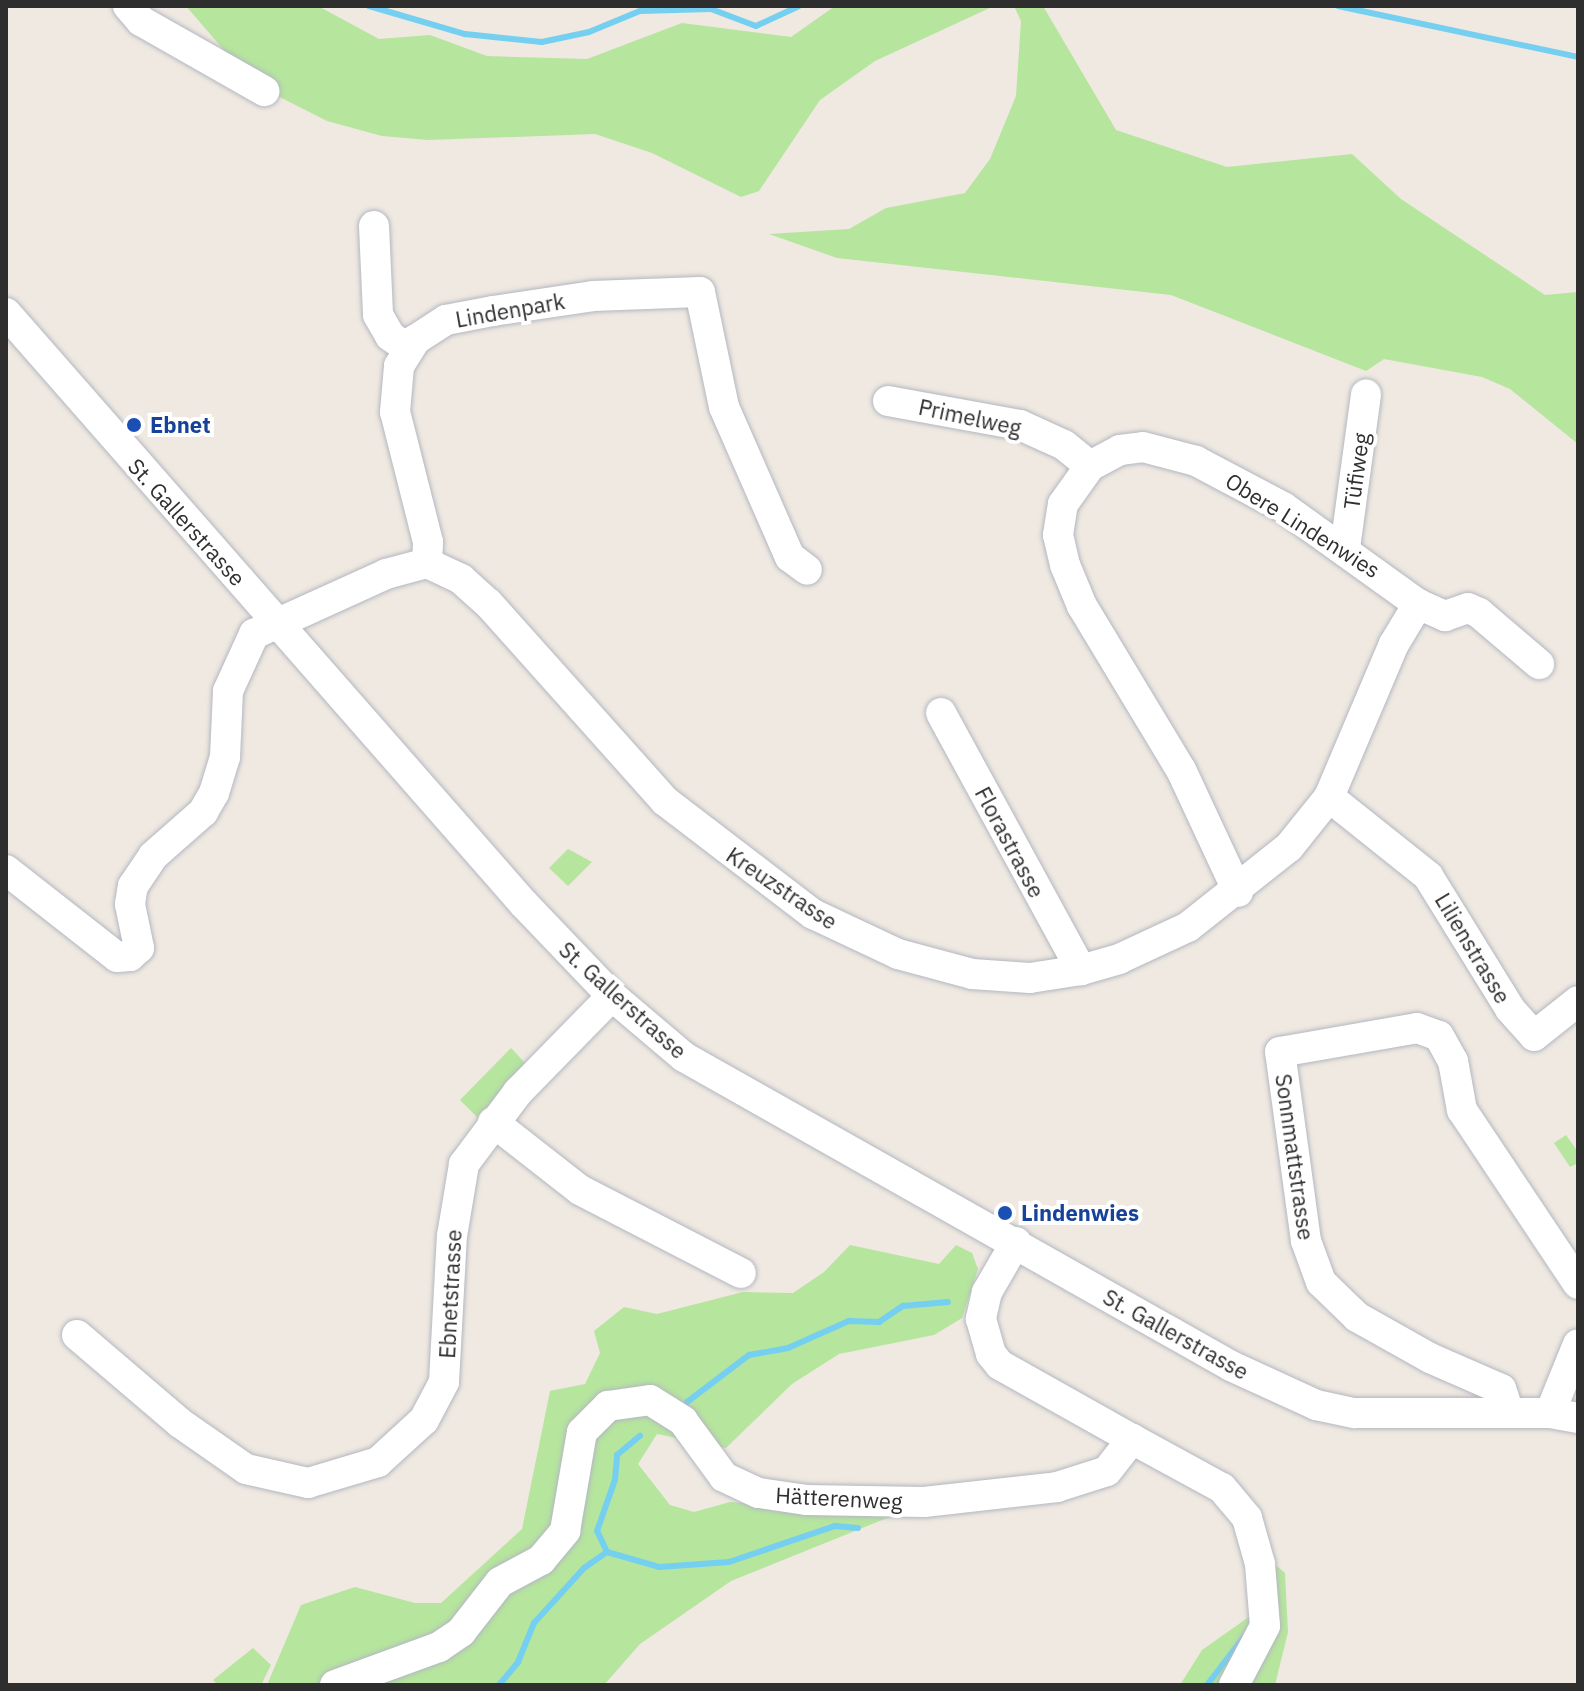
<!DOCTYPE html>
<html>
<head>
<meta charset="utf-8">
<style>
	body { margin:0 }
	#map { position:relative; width:1584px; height:1691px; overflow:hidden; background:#efe9e1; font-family:"IBM Plex Sans",sans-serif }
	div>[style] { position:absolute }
	.green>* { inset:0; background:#b6e59e }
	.stream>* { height:6px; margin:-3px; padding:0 3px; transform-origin:3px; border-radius:3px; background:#75cff0 }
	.roads { filter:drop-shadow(0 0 2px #b4b7c1) drop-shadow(0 0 2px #b4b7c1) }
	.minor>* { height:30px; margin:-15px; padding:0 15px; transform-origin:15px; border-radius:15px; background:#fff }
	.dots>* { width:22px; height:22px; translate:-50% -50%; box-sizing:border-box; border:4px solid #fff; border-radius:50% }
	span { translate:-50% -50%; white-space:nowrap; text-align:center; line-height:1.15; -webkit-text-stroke:8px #fff; paint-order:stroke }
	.street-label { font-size:22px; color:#2e2e2e }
	.transit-label { font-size:22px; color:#164399; font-weight:700 }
	.left { translate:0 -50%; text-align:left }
	.frame { position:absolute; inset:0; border:8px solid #2e2e2e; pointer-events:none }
</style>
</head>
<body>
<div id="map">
	<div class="green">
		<div style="clip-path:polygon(186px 6px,318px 6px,379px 39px,430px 35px,487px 56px,587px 59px,682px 23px,791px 37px,835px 6px,994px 6px,875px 61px,820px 100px,759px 191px,741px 197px,652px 153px,595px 134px,428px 140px,382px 136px,327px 121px,252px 83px)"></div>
		<div style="clip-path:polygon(1014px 6px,1043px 6px,1116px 130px,1227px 167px,1352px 154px,1401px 199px,1545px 295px,1578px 292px,1578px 444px,1510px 389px,1482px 377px,1384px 359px,1366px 371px,1171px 295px,837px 258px,769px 234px,849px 229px,886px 208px,965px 193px,990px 159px,1016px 96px,1021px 21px)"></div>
		<div style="clip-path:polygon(568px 849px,592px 862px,568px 886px,549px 868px)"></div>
		<div style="clip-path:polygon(511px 1048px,528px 1066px,480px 1120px,460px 1100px)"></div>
		<div style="clip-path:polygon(1566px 1135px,1578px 1152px,1578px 1163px,1570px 1167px,1554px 1143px)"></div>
		<div style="clip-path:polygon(850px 1245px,939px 1264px,956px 1245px,972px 1253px,978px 1269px,962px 1318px,934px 1335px,839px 1354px,792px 1384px,726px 1448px,657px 1434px,638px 1464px,670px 1505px,694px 1512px,730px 1502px,892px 1516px,731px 1581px,640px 1644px,604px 1685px,267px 1685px,301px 1605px,355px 1587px,415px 1603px,441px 1603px,522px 1529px,550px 1391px,585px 1384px,600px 1353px,594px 1331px,624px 1307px,657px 1314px,743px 1292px,793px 1293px,824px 1272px)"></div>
		<div style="clip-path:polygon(1264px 1555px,1285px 1573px,1288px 1632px,1275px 1685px,1180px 1685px,1202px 1650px,1263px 1607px)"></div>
		<div style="clip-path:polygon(253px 1648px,271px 1665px,261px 1685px,218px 1685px,213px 1680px)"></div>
	</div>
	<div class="stream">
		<div style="left:369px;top:6px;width:100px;rotate:16.3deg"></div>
		<div style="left:465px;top:34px;width:77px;rotate:5.9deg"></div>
		<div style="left:542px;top:42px;width:48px;rotate:-12deg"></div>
		<div style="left:589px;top:32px;width:55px;rotate:-22.4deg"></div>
		<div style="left:640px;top:11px;width:71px;rotate:-1.6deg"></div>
		<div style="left:711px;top:9px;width:48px;rotate:20.7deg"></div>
		<div style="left:756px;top:26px;width:47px;rotate:-24.9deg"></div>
		<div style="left:1338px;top:6px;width:245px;rotate:12deg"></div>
		<div style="left:687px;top:1402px;width:78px;rotate:-37.2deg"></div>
		<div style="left:749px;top:1355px;width:40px;rotate:-10deg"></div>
		<div style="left:788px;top:1348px;width:67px;rotate:-23.9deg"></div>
		<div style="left:849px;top:1321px;width:30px;rotate:2deg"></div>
		<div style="left:879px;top:1322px;width:29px;rotate:-34deg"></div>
		<div style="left:903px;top:1306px;width:45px;rotate:-5.1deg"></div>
		<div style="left:607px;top:1552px;width:54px;rotate:16.1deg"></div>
		<div style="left:659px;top:1567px;width:70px;rotate:-4.1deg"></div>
		<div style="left:729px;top:1562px;width:112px;rotate:-18.8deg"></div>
		<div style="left:835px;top:1526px;width:23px;rotate:5deg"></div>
		<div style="left:499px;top:1685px;width:30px;rotate:-50deg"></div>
		<div style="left:518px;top:1662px;width:42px;rotate:-67.7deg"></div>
		<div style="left:534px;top:1623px;width:74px;rotate:-47.7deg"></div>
		<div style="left:584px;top:1568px;width:28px;rotate:-35deg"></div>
		<div style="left:607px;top:1552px;width:23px;rotate:-115deg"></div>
		<div style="left:597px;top:1531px;width:54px;rotate:-70.6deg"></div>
		<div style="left:615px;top:1480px;width:25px;rotate:-85deg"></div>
		<div style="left:617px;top:1455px;width:30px;rotate:-40deg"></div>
		<div style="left:1207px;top:1685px;width:61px;rotate:-52.4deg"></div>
	</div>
	<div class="roads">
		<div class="minor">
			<div style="left:128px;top:6px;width:20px;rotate:49deg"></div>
			<div style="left:141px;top:21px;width:142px;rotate:29.6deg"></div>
			<div style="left:374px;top:226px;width:89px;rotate:87.4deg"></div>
			<div style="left:378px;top:315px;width:24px;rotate:60deg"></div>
			<div style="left:390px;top:336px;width:21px;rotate:35deg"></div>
			<div style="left:6px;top:313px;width:786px;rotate:48.77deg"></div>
			<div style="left:524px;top:904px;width:127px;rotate:46.3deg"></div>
			<div style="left:612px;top:996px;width:94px;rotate:40.3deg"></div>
			<div style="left:684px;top:1057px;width:628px;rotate:29.46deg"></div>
			<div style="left:1231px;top:1366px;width:94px;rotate:24.6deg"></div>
			<div style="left:1316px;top:1405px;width:40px;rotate:12deg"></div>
			<div style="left:1355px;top:1413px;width:195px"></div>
			<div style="left:1550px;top:1413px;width:28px;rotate:10deg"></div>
			<div style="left:888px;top:401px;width:134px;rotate:10.3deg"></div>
			<div style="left:1020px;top:425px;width:48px;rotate:24.4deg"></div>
			<div style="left:1064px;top:445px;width:33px;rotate:39deg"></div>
			<div style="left:1345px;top:548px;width:155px;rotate:-82.2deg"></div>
			<div style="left:427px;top:563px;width:21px;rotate:-87deg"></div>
			<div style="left:428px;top:542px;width:134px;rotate:-104.2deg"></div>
			<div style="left:395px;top:412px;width:46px;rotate:-85deg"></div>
			<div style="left:399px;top:366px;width:31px;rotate:-58deg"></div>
			<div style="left:415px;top:340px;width:37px;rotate:-33deg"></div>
			<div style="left:446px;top:320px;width:48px;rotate:-10.8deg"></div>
			<div style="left:493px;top:311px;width:101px;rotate:-8.5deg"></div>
			<div style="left:593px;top:296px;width:107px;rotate:-2.1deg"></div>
			<div style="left:700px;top:292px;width:117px;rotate:78.2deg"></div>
			<div style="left:724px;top:407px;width:164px;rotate:66.3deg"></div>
			<div style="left:790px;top:557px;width:21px;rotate:37deg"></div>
			<div style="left:941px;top:713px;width:293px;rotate:61.4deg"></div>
			<div style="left:1329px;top:797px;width:127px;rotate:38.6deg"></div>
			<div style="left:1428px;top:876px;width:156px;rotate:58.3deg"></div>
			<div style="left:1510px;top:1009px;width:36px;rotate:48deg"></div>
			<div style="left:1534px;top:1036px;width:56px;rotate:-38.5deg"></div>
			<div style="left:6px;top:870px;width:141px;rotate:38.1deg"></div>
			<div style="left:117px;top:957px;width:13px;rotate:-4deg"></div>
			<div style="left:130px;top:956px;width:12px;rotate:-42deg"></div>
			<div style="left:139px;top:948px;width:45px;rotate:-101.6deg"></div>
			<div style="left:130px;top:904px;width:18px;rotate:-81deg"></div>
			<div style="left:133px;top:886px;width:36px;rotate:-56deg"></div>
			<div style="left:153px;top:856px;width:67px;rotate:-41.3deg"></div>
			<div style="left:203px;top:812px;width:22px;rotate:-60deg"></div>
			<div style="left:214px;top:793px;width:38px;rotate:-73deg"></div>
			<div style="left:225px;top:757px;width:66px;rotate:-87.4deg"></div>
			<div style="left:228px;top:691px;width:63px;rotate:-65.5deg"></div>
			<div style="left:254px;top:634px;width:145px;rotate:-24.4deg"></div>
			<div style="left:386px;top:574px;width:42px;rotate:-15deg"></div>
			<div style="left:427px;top:563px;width:38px;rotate:25deg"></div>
			<div style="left:461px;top:579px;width:36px;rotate:42deg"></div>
			<div style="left:488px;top:603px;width:266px;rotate:48.2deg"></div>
			<div style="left:665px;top:801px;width:186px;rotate:37.4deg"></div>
			<div style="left:813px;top:914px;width:94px;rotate:25.2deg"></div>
			<div style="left:898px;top:954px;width:77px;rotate:15.1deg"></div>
			<div style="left:972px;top:974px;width:58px;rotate:3.9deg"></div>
			<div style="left:1030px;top:978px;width:52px;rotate:-8.9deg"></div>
			<div style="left:1081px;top:970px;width:40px;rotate:-16deg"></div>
			<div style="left:1119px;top:959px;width:76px;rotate:-24.9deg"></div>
			<div style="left:1188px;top:927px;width:129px;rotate:-38.4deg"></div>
			<div style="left:1289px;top:847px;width:64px;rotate:-51.3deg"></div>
			<div style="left:1329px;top:797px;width:166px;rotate:-67deg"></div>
			<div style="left:1394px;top:644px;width:47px;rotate:-59deg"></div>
			<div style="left:1238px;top:892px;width:135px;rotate:-115deg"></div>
			<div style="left:1181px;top:770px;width:192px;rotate:-121.1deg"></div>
			<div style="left:1082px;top:606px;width:44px;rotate:-112.5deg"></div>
			<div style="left:1065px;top:565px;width:31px;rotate:-103deg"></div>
			<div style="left:1058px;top:535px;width:31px;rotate:-81deg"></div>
			<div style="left:1063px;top:504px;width:47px;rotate:-54.6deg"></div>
			<div style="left:1090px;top:466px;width:34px;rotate:-28deg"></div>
			<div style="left:1120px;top:450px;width:23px;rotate:-7deg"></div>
			<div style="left:1143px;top:447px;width:55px;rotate:14.8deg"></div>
			<div style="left:1196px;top:461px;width:98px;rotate:27.9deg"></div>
			<div style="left:1283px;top:507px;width:166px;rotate:35.7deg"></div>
			<div style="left:1418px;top:604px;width:30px;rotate:24deg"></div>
			<div style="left:1445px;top:616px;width:24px;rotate:-19deg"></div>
			<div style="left:1468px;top:608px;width:12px;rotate:24deg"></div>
			<div style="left:1479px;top:613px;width:79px;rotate:40.4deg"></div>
			<div style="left:493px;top:1122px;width:110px;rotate:38deg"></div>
			<div style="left:580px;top:1190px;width:181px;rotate:27.3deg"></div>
			<div style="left:1016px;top:1242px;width:58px;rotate:120.1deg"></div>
			<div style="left:987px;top:1292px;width:28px;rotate:103deg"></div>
			<div style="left:981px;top:1319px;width:36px;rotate:74deg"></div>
			<div style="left:991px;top:1354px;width:14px;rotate:51deg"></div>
			<div style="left:1000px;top:1365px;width:151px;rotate:29.3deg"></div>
			<div style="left:77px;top:1335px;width:135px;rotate:40.5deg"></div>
			<div style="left:180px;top:1423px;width:80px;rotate:34.9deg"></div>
			<div style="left:246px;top:1469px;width:64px;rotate:12.7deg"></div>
			<div style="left:308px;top:1483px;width:73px;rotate:-16.7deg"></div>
			<div style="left:378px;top:1462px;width:62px;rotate:-42.4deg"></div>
			<div style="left:424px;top:1420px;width:43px;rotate:-62.2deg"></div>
			<div style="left:444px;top:1382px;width:146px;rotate:-86.9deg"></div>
			<div style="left:452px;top:1236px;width:73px;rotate:-80.5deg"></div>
			<div style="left:464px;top:1164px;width:90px;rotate:-53.1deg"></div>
			<div style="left:518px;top:1092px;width:134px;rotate:-45.6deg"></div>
			<div style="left:1509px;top:1413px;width:25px;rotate:-108deg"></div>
			<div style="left:1501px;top:1389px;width:77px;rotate:-156.4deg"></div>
			<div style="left:1430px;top:1358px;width:84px;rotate:-150.7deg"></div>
			<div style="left:1357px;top:1317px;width:50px;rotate:-135.8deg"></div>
			<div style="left:1321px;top:1282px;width:44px;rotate:-110.1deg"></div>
			<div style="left:1306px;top:1241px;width:191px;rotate:-97.8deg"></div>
			<div style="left:1280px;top:1052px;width:139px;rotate:-9.9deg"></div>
			<div style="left:1417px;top:1028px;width:23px;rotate:20deg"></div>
			<div style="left:1439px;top:1036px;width:29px;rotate:61deg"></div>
			<div style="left:1453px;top:1061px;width:50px;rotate:79.6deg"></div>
			<div style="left:1462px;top:1110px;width:209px;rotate:56.3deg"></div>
			<div style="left:1550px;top:1413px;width:74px;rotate:-67.9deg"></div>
			<div style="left:335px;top:1685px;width:111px;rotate:-20.1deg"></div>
			<div style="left:439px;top:1647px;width:27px;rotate:-34deg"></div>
			<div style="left:461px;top:1632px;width:63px;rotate:-52deg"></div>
			<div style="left:500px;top:1582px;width:47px;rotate:-28.2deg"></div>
			<div style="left:541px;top:1560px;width:38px;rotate:-50deg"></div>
			<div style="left:565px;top:1531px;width:100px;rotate:-80.3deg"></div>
			<div style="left:582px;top:1432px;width:37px;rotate:-45deg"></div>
			<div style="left:608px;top:1406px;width:42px;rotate:-8.1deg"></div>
			<div style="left:650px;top:1400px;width:39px;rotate:32deg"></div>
			<div style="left:683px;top:1421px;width:69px;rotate:53.8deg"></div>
			<div style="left:724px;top:1477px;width:38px;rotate:25deg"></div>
			<div style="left:759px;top:1493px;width:49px;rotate:8.3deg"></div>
			<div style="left:807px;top:1500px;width:117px;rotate:1deg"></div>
			<div style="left:924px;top:1502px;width:134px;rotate:-6.4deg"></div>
			<div style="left:1057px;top:1487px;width:52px;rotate:-17.7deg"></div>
			<div style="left:1107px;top:1471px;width:41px;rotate:-52deg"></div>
			<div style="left:1132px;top:1439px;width:102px;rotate:28.6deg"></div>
			<div style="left:1222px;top:1488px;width:39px;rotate:50deg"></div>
			<div style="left:1247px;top:1518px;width:48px;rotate:74.2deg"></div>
			<div style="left:1260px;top:1564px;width:62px;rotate:85.4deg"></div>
			<div style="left:1265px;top:1626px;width:67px;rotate:117.7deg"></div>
		</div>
	</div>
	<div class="dots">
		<div style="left:134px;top:425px;background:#1a4fb4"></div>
		<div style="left:1005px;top:1213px;background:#1a4fb4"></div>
	</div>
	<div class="street-label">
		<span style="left:510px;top:310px;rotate:-10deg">Lindenpark</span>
		<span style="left:970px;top:417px;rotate:12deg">Primelweg</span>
		<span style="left:1356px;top:471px;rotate:-82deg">Tüfiweg</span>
		<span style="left:187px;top:522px;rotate:48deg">St. Gallerstrasse</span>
		<span style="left:1303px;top:525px;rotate:32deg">Obere Lindenwies</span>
		<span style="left:1010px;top:842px;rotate:62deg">Florastrasse</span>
		<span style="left:782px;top:888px;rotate:34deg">Kreuzstrasse</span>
		<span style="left:1473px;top:948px;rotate:59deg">Lilienstrasse</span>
		<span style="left:623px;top:1000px;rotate:42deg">St. Gallerstrasse</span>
		<span style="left:1295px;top:1157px;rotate:82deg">Sonnmattstrasse</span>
		<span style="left:450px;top:1294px;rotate:-87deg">Ebnetstrasse</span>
		<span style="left:1176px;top:1334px;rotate:29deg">St. Gallerstrasse</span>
		<span style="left:839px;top:1498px;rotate:3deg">Hätterenweg</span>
	</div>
	<div class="transit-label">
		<span class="left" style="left:150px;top:425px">Ebnet</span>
		<span class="left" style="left:1021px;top:1213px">Lindenwies</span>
	</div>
	<div class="frame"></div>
</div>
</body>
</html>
